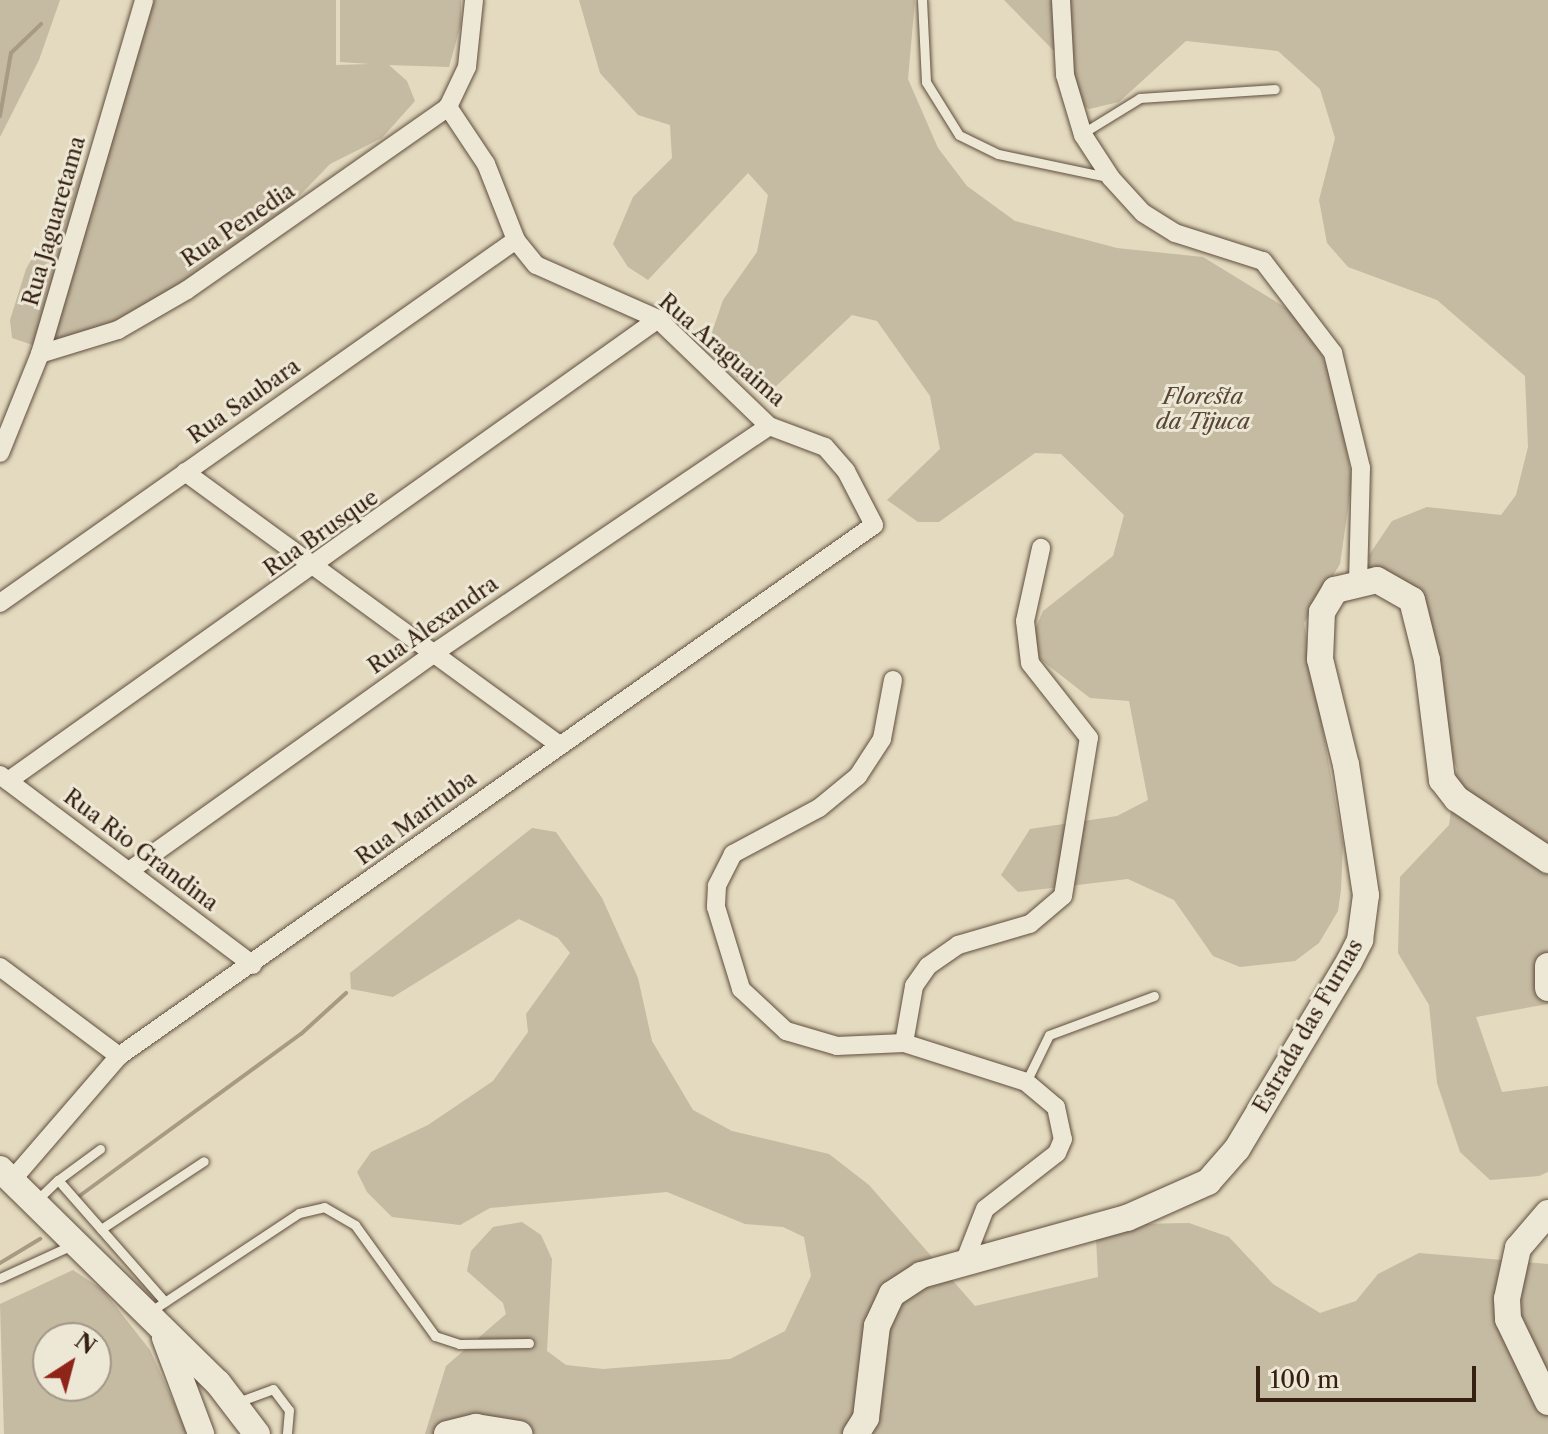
<!DOCTYPE html>
<html>
<head>
<meta charset="utf-8">
<style>
	body { margin:0 }
	#map { position:relative; width:1548px; height:1434px; overflow:hidden; background:#e3dabf; font-family:"Libre Caslon Text",serif }
	div>[style] { position:absolute }
	.green>* { inset:0; background:#c5baa2 }
	.stream>* { height:4px; margin:-2px; padding:0 2px; transform-origin:2px; border-radius:2px; background:#a89b84 }
	.roads { filter:drop-shadow(0 0 2px #604e3d) drop-shadow(0 0 2px #604e3d) }
	.service>* { height:9px; margin:-4.5px; padding:0 4.5px; transform-origin:4.5px; border-radius:4.5px; background:#ede7d5 }
	.minor>* { height:18px; margin:-9px; padding:0 9px; transform-origin:9px; border-radius:9px; background:#ede7d5 }
	.secondary>* { height:26px; margin:-13px; padding:0 13px; transform-origin:13px; border-radius:13px; background:#ede7d5 }
	span { translate:-50% -50%; white-space:nowrap; text-align:center; line-height:1.15; -webkit-text-stroke:6px #ede7d5; paint-order:stroke }
	.street-label { font-size:22px; color:#352012 }
	.park-label { font-size:22px; color:#594636; font-style:italic }
	.north { position:absolute; left:32px; top:1322px; width:80px; height:80px; box-sizing:border-box; background:#ede7d5; border:2px solid #a39787; border-radius:50%; rotate:36deg; font-size:22px; font-weight:700; line-height:32px; text-align:center; color:#352012 }
	.north::after { content:''; display:block; margin:auto; width:28px; height:36px; background:#8f2418; clip-path:polygon(50% 0,100% 100%,50% 72%,0 100%) }
	.scale { position:absolute; left:1256px; top:1366px; width:220px; height:36px; box-sizing:border-box; border:4px solid #352012; border-top:0; padding-left:10px; font-size:24px; line-height:28px; white-space:nowrap; color:#352012; -webkit-text-stroke:6px #ede7d5; paint-order:stroke }
</style>
</head>
<body>
<div id="map">
	<div class="green">
		<div style="clip-path:polygon(0 0,60px 0,39px 60px,0 137px)"></div>
		<div style="clip-path:polygon(151px 0,336px 0,336px 65px,371px 64px,340px 62px,340px 0,461px 0,461px 24px,449px 67px,389px 65px,407px 81px,415px 101px,382px 138px,330px 164px,279px 217px,170px 300px,56px 353px,12px 338px,10px 320px,26px 269px,84px 167px)"></div>
		<div style="clip-path:polygon(579px 0,915px 0,908px 79px,938px 148px,967px 186px,1015px 221px,1117px 248px,1203px 257px,1306px 320px,1334px 382px,1352px 481px,1340px 564px,1304px 623px,1343px 844px,1341px 890px,1338px 911px,1319px 943px,1295px 961px,1240px 967px,1213px 956px,1174px 900px,1128px 879px,1018px 892px,1001px 875px,1030px 829px,1117px 816px,1148px 800px,1129px 701px,1090px 698px,1040px 659px,1030px 641px,1043px 611px,1113px 556px,1124px 515px,1061px 454px,1035px 453px,939px 522px,918px 522px,887px 500px,940px 449px,930px 396px,877px 321px,852px 315px,772px 390px,740px 380px,708px 344px,723px 300px,757px 252px,768px 195px,748px 173px,648px 280px,628px 267px,613px 244px,633px 197px,672px 158px,670px 125px,638px 115px,600px 73px)"></div>
		<div style="clip-path:polygon(1004px 0,1548px 0,1548px 1004px,1476px 1017px,1502px 1092px,1548px 1086px,1548px 1172px,1539px 1176px,1490px 1180px,1460px 1152px,1437px 1083px,1429px 1005px,1398px 953px,1400px 877px,1449px 825px,1457px 769px,1441px 726px,1428px 633px,1367px 579px,1369px 555px,1392px 521px,1427px 507px,1501px 515px,1516px 495px,1528px 447px,1525px 376px,1437px 300px,1348px 267px,1327px 243px,1319px 200px,1335px 138px,1320px 89px,1278px 51px,1186px 41px,1119px 102px,1089px 109px,1076px 101px,1055px 52px)"></div>
		<div style="clip-path:polygon(532px 828px,556px 832px,602px 898px,638px 978px,652px 1041px,693px 1110px,732px 1131px,829px 1154px,869px 1185px,975px 1306px,1098px 1277px,1096px 1238px,1135px 1224px,1189px 1223px,1229px 1237px,1273px 1284px,1320px 1313px,1356px 1301px,1378px 1274px,1419px 1253px,1548px 1264px,1548px 1434px,425px 1434px,446px 1366px,506px 1314px,503px 1303px,467px 1271px,471px 1251px,493px 1227px,522px 1222px,541px 1235px,552px 1259px,547px 1351px,566px 1365px,603px 1369px,730px 1359px,785px 1331px,811px 1276px,804px 1237px,783px 1227px,745px 1224px,667px 1192px,490px 1208px,460px 1225px,392px 1217px,367px 1192px,357px 1172px,371px 1152px,428px 1125px,493px 1081px,528px 1032px,526px 1014px,570px 953px,558px 938px,519px 919px,393px 997px,351px 989px,350px 973px)"></div>
		<div style="clip-path:polygon(evenodd,73px 1270px,103px 1290px,150px 1350px,188px 1434px,4px 1434px,0 1304px,73px 1270px,48px 1338px,96px 1338px,96px 1386px,48px 1386px,48px 1338px)"></div>
	</div>
	<div class="stream">
		<div style="left:0;top:116px;width:64px;rotate:-80.1deg"></div>
		<div style="left:11px;top:53px;width:42px;rotate:-44deg"></div>
		<div style="left:78px;top:1197px;width:276px;rotate:-36.2deg"></div>
		<div style="left:301px;top:1034px;width:61px;rotate:-42.3deg"></div>
		<div style="left:0;top:1263px;width:47px;rotate:-31deg"></div>
	</div>
	<div class="roads">
		<div class="service">
			<div style="left:922px;top:0;width:82px;rotate:87.2deg"></div>
			<div style="left:926px;top:82px;width:62px;rotate:58.1deg"></div>
			<div style="left:959px;top:135px;width:43px;rotate:26deg"></div>
			<div style="left:998px;top:154px;width:111px;rotate:11.9deg"></div>
			<div style="left:1083px;top:133px;width:67px;rotate:-31.6deg"></div>
			<div style="left:1140px;top:98px;width:135px;rotate:-3.8deg"></div>
			<div style="left:1026px;top:1082px;width:52px;rotate:-63.9deg"></div>
			<div style="left:1049px;top:1035px;width:112px;rotate:-20.4deg"></div>
			<div style="left:100px;top:1149px;width:52px;rotate:143.6deg"></div>
			<div style="left:58px;top:1180px;width:162px;rotate:48.7deg"></div>
			<div style="left:37px;top:1200px;width:29px;rotate:-44deg"></div>
			<div style="left:101px;top:1229px;width:123px;rotate:-33.4deg"></div>
			<div style="left:0;top:1278px;width:79px;rotate:-24.6deg"></div>
			<div style="left:148px;top:1313px;width:181px;rotate:-33.5deg"></div>
			<div style="left:299px;top:1213px;width:26px;rotate:-13deg"></div>
			<div style="left:324px;top:1207px;width:36px;rotate:30deg"></div>
			<div style="left:355px;top:1225px;width:137px;rotate:54.2deg"></div>
			<div style="left:435px;top:1336px;width:25px;rotate:18deg"></div>
			<div style="left:459px;top:1344px;width:70px;rotate:-0.8deg"></div>
			<div style="left:235px;top:1403px;width:40px;rotate:-20.2deg"></div>
			<div style="left:273px;top:1389px;width:26px;rotate:53deg"></div>
			<div style="left:289px;top:1410px;width:24px;rotate:95deg"></div>
		</div>
		<div class="minor">
			<div style="left:1061px;top:0;width:75px;rotate:86.9deg"></div>
			<div style="left:1065px;top:75px;width:63px;rotate:73.3deg"></div>
			<div style="left:1083px;top:135px;width:51px;rotate:56.9deg"></div>
			<div style="left:1111px;top:178px;width:47px;rotate:47.6deg"></div>
			<div style="left:1143px;top:213px;width:38px;rotate:32deg"></div>
			<div style="left:1175px;top:233px;width:92px;rotate:17.7deg"></div>
			<div style="left:1263px;top:261px;width:116px;rotate:52.7deg"></div>
			<div style="left:1333px;top:353px;width:118px;rotate:76.3deg"></div>
			<div style="left:1361px;top:468px;width:112px;rotate:91.5deg"></div>
			<div style="left:40px;top:354px;width:82px;rotate:-17.1deg"></div>
			<div style="left:118px;top:330px;width:80px;rotate:-30.1deg"></div>
			<div style="left:187px;top:290px;width:319px;rotate:-35deg"></div>
			<div style="left:448px;top:107px;width:44px;rotate:-64.6deg"></div>
			<div style="left:467px;top:67px;width:67px;rotate:-84deg"></div>
			<div style="left:0;top:453px;width:107px;rotate:-68deg"></div>
			<div style="left:40px;top:354px;width:369px;rotate:-73.6deg"></div>
			<div style="left:185px;top:472px;width:464px;rotate:36.1deg"></div>
			<div style="left:0;top:603px;width:631px;rotate:-35.13deg"></div>
			<div style="left:893px;top:680px;width:60px;rotate:100.6deg"></div>
			<div style="left:882px;top:739px;width:44px;rotate:123deg"></div>
			<div style="left:858px;top:776px;width:50px;rotate:140.6deg"></div>
			<div style="left:819px;top:808px;width:98px;rotate:151.9deg"></div>
			<div style="left:733px;top:854px;width:36px;rotate:117deg"></div>
			<div style="left:717px;top:886px;width:21px;rotate:93deg"></div>
			<div style="left:716px;top:907px;width:86px;rotate:73deg"></div>
			<div style="left:741px;top:989px;width:62px;rotate:43deg"></div>
			<div style="left:786px;top:1031px;width:53px;rotate:16.4deg"></div>
			<div style="left:837px;top:1046px;width:67px;rotate:-2.6deg"></div>
			<div style="left:904px;top:1043px;width:128px;rotate:17.7deg"></div>
			<div style="left:1026px;top:1082px;width:39px;rotate:40deg"></div>
			<div style="left:1056px;top:1107px;width:33px;rotate:78deg"></div>
			<div style="left:1063px;top:1139px;width:15px;rotate:113deg"></div>
			<div style="left:1057px;top:1153px;width:91px;rotate:142.1deg"></div>
			<div style="left:985px;top:1209px;width:55px;rotate:111.4deg"></div>
			<div style="left:0;top:775px;width:316px;rotate:36.9deg"></div>
			<div style="left:8px;top:781px;width:797px;rotate:-35.4deg"></div>
			<div style="left:129px;top:871px;width:379px;rotate:-35.5deg"></div>
			<div style="left:437px;top:651px;width:401px;rotate:-34.1deg"></div>
			<div style="left:0;top:967px;width:149px;rotate:36.8deg"></div>
			<div style="left:904px;top:1043px;width:58px;rotate:-80deg"></div>
			<div style="left:914px;top:986px;width:24px;rotate:-55deg"></div>
			<div style="left:928px;top:966px;width:37px;rotate:-35deg"></div>
			<div style="left:958px;top:945px;width:75px;rotate:-16.3deg"></div>
			<div style="left:1030px;top:924px;width:43px;rotate:-40.3deg"></div>
			<div style="left:1063px;top:896px;width:160px;rotate:-80.7deg"></div>
			<div style="left:1089px;top:738px;width:95px;rotate:-128.2deg"></div>
			<div style="left:1030px;top:663px;width:42px;rotate:-96.8deg"></div>
			<div style="left:1025px;top:621px;width:75px;rotate:-77.6deg"></div>
			<div style="left:12px;top:1180px;width:164px;rotate:-49.2deg"></div>
			<div style="left:119px;top:1056px;width:923px;rotate:-35.12deg"></div>
			<div style="left:874px;top:525px;width:61px;rotate:-117.4deg"></div>
			<div style="left:846px;top:471px;width:32px;rotate:-131deg"></div>
			<div style="left:825px;top:447px;width:60px;rotate:-159.4deg"></div>
			<div style="left:769px;top:426px;width:154px;rotate:-136.1deg"></div>
			<div style="left:658px;top:319px;width:133px;rotate:-156.1deg"></div>
			<div style="left:536px;top:265px;width:32px;rotate:-129deg"></div>
			<div style="left:516px;top:240px;width:82px;rotate:-111.5deg"></div>
			<div style="left:486px;top:164px;width:69px;rotate:-123.7deg"></div>
		</div>
		<div class="secondary">
			<div style="left:1548px;top:966px;width:22px;rotate:90deg"></div>
			<div style="left:0;top:1169px;width:305px;rotate:44.5deg"></div>
			<div style="left:218px;top:1383px;width:64px;rotate:52.6deg"></div>
			<div style="left:1548px;top:1213px;width:46px;rotate:130.6deg"></div>
			<div style="left:1518px;top:1248px;width:52px;rotate:102.2deg"></div>
			<div style="left:1507px;top:1299px;width:20px;rotate:87deg"></div>
			<div style="left:1508px;top:1319px;width:92px;rotate:64.3deg"></div>
			<div style="left:165px;top:1338px;width:103px;rotate:69.4deg"></div>
			<div style="left:447px;top:1434px;width:30px;rotate:-14deg"></div>
			<div style="left:476px;top:1427px;width:44px;rotate:9.2deg"></div>
			<div style="left:856px;top:1434px;width:19px;rotate:-58deg"></div>
			<div style="left:866px;top:1418px;width:93px;rotate:-83.2deg"></div>
			<div style="left:877px;top:1326px;width:35px;rotate:-65deg"></div>
			<div style="left:892px;top:1294px;width:35px;rotate:-33deg"></div>
			<div style="left:921px;top:1275px;width:214px;rotate:-15.5deg"></div>
			<div style="left:1127px;top:1218px;width:89px;rotate:-24deg"></div>
			<div style="left:1208px;top:1182px;width:44px;rotate:-48.7deg"></div>
			<div style="left:1237px;top:1149px;width:218px;rotate:-59.1deg"></div>
			<div style="left:1349px;top:962px;width:25px;rotate:-63deg"></div>
			<div style="left:1360px;top:940px;width:45px;rotate:-82.4deg"></div>
			<div style="left:1366px;top:895px;width:132px;rotate:-98.7deg"></div>
			<div style="left:1346px;top:765px;width:109px;rotate:-103.8deg"></div>
			<div style="left:1320px;top:659px;width:47px;rotate:-87.6deg"></div>
			<div style="left:1322px;top:612px;width:26px;rotate:-59deg"></div>
			<div style="left:1335px;top:590px;width:43px;rotate:-13.4deg"></div>
			<div style="left:1377px;top:580px;width:40px;rotate:29.7deg"></div>
			<div style="left:1412px;top:600px;width:62px;rotate:76deg"></div>
			<div style="left:1427px;top:660px;width:121px;rotate:82.9deg"></div>
			<div style="left:1442px;top:780px;width:24px;rotate:52deg"></div>
			<div style="left:1457px;top:799px;width:110px;rotate:33.8deg"></div>
		</div>
	</div>
	<div class="street-label">
		<span style="left:54px;top:221px;rotate:-74deg">Rua Jaguaretama</span>
		<span style="left:238px;top:225px;rotate:-34deg">Rua Penedia</span>
		<span style="left:722px;top:350px;rotate:41deg">Rua Araguaima</span>
		<span style="left:244px;top:401px;rotate:-35deg">Rua Saubara</span>
		<span style="left:321px;top:533px;rotate:-35deg">Rua Brusque</span>
		<span style="left:433px;top:625px;rotate:-35deg">Rua Alexandra</span>
		<span style="left:416px;top:818px;rotate:-36deg">Rua Marituba</span>
		<span style="left:141px;top:850px;rotate:37deg">Rua Rio Grandina</span>
		<span style="left:1308px;top:1026px;rotate:-60deg">Estrada das Furnas</span>
	</div>
	<div class="park-label">
		<span style="left:1203px;top:409px">Floresta<br>da Tijuca</span>
	</div>
	<div class="north">N</div>
	<div class="scale">100 m</div>
</div>
</body>
</html>
